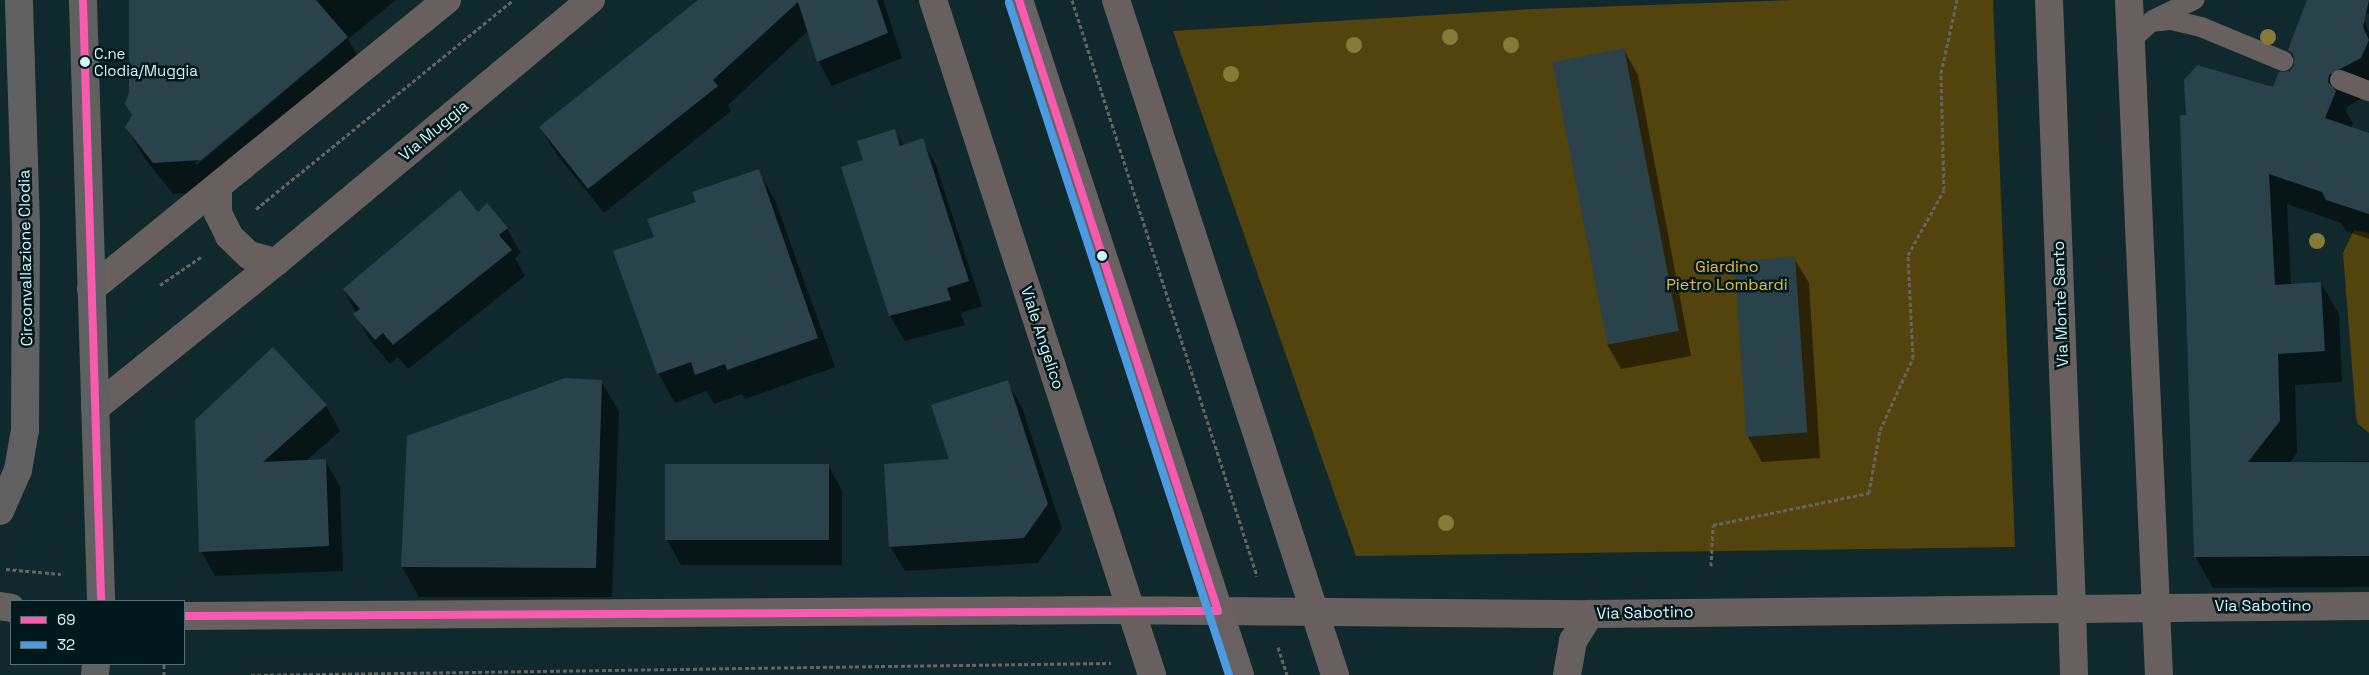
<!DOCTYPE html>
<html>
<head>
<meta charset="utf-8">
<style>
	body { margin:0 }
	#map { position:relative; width:2369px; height:675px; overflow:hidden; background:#10292c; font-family:"Space Grotesk",sans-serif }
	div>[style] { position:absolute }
	.green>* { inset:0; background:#53430d }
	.shadow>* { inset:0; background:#0007 }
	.building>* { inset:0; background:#2a434a; transform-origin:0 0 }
	.path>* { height:3px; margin-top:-1.5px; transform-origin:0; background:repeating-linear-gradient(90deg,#656463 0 4px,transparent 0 6.5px) }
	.lane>* { height:20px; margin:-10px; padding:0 10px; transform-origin:10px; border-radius:10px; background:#68605f }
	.street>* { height:28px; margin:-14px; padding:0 14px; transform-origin:14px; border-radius:14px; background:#68605f }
	.secondary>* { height:28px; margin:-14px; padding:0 14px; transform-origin:14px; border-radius:14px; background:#686161 }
	.primary>* { height:28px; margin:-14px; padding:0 14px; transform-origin:14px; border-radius:14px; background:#606060 }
	.bus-1>* { height:8px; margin:-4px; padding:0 4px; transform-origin:4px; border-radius:4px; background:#f75aaf }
	.bus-2>* { height:8px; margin:-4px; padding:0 4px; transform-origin:4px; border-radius:4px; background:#4c9ae2 }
	.trees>* { width:16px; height:16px; margin:-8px; border-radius:50%; background:#877a39 }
	.dots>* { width:14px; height:14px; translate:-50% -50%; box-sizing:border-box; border:2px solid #01191c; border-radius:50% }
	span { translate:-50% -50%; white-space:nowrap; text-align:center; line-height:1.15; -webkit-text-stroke:5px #01191c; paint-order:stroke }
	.bus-label { font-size:15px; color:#d0f6fc }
	.left { translate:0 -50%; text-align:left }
	.street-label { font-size:16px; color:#d0f6fc }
	.park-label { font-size:16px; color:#e9bc44 }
	.legend { position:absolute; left:10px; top:600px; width:175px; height:65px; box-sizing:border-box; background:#01191c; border:1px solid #547176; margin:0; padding:6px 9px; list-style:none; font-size:15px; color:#d0f6fc }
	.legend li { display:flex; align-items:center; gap:10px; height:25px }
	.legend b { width:25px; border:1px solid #547176 }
</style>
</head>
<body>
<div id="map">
	<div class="green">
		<div style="clip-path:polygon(1792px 0,1993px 0,2015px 547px,1356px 556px,1173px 31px,1534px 9px)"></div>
		<div style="clip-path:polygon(2354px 230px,2369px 233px,2369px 433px,2358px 424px,2356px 417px,2343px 253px)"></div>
	</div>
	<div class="shadow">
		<div style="clip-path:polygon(evenodd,130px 0,396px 0,348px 39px,365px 69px,219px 191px,173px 194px,145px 159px,126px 127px,133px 116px,130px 0,344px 38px,344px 41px,197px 165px,195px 163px,344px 38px)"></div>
		<div style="clip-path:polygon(700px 0,883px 0,902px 58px,832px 86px,818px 61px,808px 31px,728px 105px,731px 111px,604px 213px,555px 152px,540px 127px)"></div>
		<div style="clip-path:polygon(2308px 0,2369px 0,2369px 14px,2360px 11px,2369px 32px,2369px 94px,2347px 107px,2346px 112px,2353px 123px,2351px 129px,2369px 135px,2369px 239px,2346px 231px,2341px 223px,2287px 204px,2291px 285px,2321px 283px,2339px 314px,2342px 382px,2295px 385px,2297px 453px,2290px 462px,2369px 461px,2369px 587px,2213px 588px,2195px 556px,2187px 76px,2197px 66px,2274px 88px,2292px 71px,2295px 61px,2289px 50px)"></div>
		<div style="clip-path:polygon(1624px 50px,1638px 75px,1691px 356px,1621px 369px,1607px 344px)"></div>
		<div style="clip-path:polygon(894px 130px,904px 146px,922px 140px,936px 165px,982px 306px,961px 313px,965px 325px,905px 341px,890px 316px,842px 168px,864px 161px)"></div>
		<div style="clip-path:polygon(758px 170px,775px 200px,835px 367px,745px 399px,742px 394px,714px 404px,706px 391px,675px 403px,658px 373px,655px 238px,698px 203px)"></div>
		<div style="clip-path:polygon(478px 213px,507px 229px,521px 253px,515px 258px,525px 276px,408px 369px,398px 357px,390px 364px,369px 339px,344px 289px)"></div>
		<div style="clip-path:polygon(1794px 258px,1809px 283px,1820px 458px,1762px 462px,1748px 437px,1735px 262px)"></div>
		<div style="clip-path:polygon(273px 349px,326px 406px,340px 431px,306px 461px,325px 461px,340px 486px,343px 571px,215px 576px,201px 551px)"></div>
		<div style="clip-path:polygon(601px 381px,619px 411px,612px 597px,419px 597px,402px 567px,408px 437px)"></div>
		<div style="clip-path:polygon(1007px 382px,1022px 407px,1062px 529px,1038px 563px,905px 571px,890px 546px)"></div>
		<div style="clip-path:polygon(828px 465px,842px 490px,842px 565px,681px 565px,667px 540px)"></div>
	</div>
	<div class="building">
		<div style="clip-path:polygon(129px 0,316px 0,348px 37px,201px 160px,153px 163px,125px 127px,132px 115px,125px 104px,129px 92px)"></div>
		<div style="clip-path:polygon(698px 0,877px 0,888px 33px,817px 62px,798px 2px,713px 80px,718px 86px,588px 189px,539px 127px)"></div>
		<div style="clip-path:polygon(2307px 0,2369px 0,2363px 27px,2369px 40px,2361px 58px,2329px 75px,2328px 82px,2336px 91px,2325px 118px,2369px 133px,2369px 214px,2326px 200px,2322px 192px,2269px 174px,2275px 285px,2321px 282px,2325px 351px,2278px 354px,2280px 421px,2248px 462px,2369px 462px,2369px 556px,2194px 557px,2180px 115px,2186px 115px,2184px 80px,2197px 65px,2273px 87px,2279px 72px,2290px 71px,2294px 65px,2293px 54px,2288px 50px)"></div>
		<div style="left:1624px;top:48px;width:288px;height:73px;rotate:79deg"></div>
		<div style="clip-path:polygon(895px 129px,900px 146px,923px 138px,969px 281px,947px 288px,951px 300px,889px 316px,841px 167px,863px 160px,857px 141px)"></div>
		<div style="clip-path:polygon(759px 169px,818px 338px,727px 370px,725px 364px,695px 375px,691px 362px,657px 374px,613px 251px,654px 237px,647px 219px,696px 202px,692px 192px)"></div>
		<div style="clip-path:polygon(460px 190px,478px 212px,487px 203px,508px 228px,499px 235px,512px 250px,393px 345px,383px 333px,375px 340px,353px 314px,360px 309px,343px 289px)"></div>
		<div style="left:1795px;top:257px;width:176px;height:61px;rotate:86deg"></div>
		<div style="clip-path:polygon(273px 347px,327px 405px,263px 462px,326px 459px,329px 546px,199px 552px,195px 420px)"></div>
		<div style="clip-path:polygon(565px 378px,602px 380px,596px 568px,401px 567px,407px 436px)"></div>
		<div style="clip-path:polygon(1008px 380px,1048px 504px,1024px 538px,889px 547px,884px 464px,949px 459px,931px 405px)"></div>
		<div style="left:665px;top:464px;width:164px;height:76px"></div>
	</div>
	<div class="path">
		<div style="left:1072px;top:0;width:605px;rotate:72.19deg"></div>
		<div style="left:256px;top:209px;width:331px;rotate:-39.1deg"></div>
		<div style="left:160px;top:285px;width:50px;rotate:-34.3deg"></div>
		<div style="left:1711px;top:566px;width:41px;rotate:-87.2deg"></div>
		<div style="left:1713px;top:525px;width:159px;rotate:-11.6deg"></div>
		<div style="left:1869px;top:493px;width:64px;rotate:-80.1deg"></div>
		<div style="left:1880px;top:430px;width:79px;rotate:-65.4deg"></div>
		<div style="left:1913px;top:358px;width:103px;rotate:-92.8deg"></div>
		<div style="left:1908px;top:255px;width:74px;rotate:-61deg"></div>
		<div style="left:1944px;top:190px;width:117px;rotate:-91.5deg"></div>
		<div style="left:1941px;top:73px;width:75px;rotate:-77.6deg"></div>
		<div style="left:6px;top:569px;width:55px;rotate:5.2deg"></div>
		<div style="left:1278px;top:647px;width:29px;rotate:72deg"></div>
		<div style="left:164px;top:675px;width:11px;rotate:-90deg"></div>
		<div style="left:251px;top:675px;width:860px;rotate:-0.8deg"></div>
	</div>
	<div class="lane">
		<div style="left:2153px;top:20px;width:46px;rotate:-26deg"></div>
		<div style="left:2131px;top:40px;width:27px;rotate:-42deg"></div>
		<div style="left:2151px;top:22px;width:20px;rotate:-6deg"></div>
		<div style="left:2171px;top:20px;width:31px;rotate:13deg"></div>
		<div style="left:2201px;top:27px;width:89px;rotate:22.5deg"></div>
		<div style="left:2340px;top:80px;width:31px;rotate:21deg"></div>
	</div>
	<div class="street">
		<div style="left:933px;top:0;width:710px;rotate:72.02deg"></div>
		<div style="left:1116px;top:0;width:710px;rotate:72.02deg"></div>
		<div style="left:2129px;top:0;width:676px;rotate:87.46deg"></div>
		<div style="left:218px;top:188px;width:25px;rotate:90deg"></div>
		<div style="left:218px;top:213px;width:25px;rotate:64deg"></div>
		<div style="left:229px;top:236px;width:28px;rotate:44deg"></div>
		<div style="left:249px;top:255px;width:28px;rotate:15deg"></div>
		<div style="left:91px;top:289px;width:459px;rotate:-39.1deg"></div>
		<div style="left:95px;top:408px;width:233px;rotate:-38.9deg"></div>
		<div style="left:276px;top:262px;width:410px;rotate:-39.8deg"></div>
		<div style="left:0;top:606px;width:11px;rotate:10deg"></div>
		<div style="left:184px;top:616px;width:920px;rotate:-0.37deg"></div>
		<div style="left:1104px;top:610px;width:486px;rotate:0.5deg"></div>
		<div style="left:1590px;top:614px;width:482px;rotate:-0.6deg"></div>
		<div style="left:2072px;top:609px;width:609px;rotate:-92.16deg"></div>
		<div style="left:1567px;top:675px;width:35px;rotate:-80deg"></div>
		<div style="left:1573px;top:641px;width:32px;rotate:-58deg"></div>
		<div style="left:2074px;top:675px;width:66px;rotate:-91.7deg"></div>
		<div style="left:2072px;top:609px;width:297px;rotate:-0.6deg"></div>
	</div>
	<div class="secondary">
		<div style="left:1019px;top:0;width:710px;rotate:71.87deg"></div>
	</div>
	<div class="primary">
		<div style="left:83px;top:0;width:601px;rotate:88.28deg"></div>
		<div style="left:0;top:511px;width:45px;rotate:-66.3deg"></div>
		<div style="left:18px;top:470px;width:41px;rotate:-80.1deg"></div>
		<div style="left:25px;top:430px;width:204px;rotate:-89.7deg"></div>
		<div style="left:26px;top:226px;width:226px;rotate:-91.8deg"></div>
		<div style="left:95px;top:675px;width:11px;rotate:-85deg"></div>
	</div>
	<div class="bus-1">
		<div style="left:83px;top:0;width:601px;rotate:88.28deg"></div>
		<div style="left:184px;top:616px;width:1034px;rotate:-0.28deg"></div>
		<div style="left:1218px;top:611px;width:643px;rotate:-108.04deg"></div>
	</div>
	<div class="bus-2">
		<div style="left:1009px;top:3px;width:707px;rotate:71.87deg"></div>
	</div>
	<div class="trees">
		<div style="left:1450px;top:37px"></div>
		<div style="left:2268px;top:37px"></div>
		<div style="left:1354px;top:45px"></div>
		<div style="left:1511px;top:45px"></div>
		<div style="left:1231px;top:74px"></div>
		<div style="left:2317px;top:241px"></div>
		<div style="left:1446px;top:523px"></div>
	</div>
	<div class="dots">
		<div style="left:85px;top:62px;background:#d0f6fc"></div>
		<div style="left:1102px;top:256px;background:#d0f6fc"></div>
	</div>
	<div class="bus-label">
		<span class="left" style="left:94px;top:62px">C.ne<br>Clodia/Muggia</span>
	</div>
	<div class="street-label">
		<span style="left:434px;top:131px;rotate:-40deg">Via Muggia</span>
		<span style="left:26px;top:258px;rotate:-91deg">Circonvallazione Clodia</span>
		<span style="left:2061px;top:304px;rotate:-92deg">Via Monte Santo</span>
		<span style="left:1042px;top:338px;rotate:72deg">Viale Angelico</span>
		<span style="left:2263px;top:606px">Via Sabotino</span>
		<span style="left:1645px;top:613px;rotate:-1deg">Via Sabotino</span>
	</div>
	<div class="park-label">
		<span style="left:1727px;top:276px">Giardino<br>Pietro Lombardi</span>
	</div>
	<ul class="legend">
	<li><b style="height:6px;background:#f75aaf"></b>69</li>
	<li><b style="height:6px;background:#4c9ae2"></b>32</li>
	</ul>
</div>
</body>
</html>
